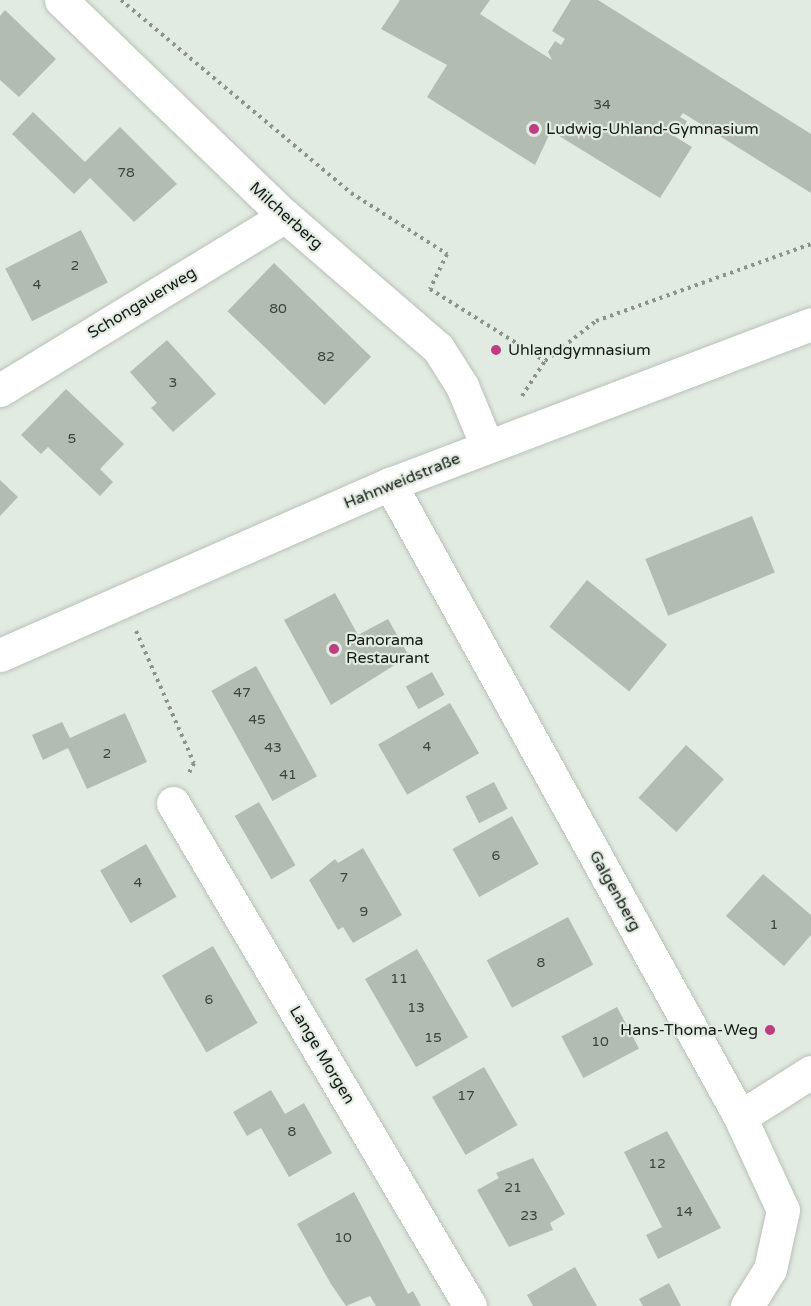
<!DOCTYPE html>
<html>
<head>
<meta charset="utf-8">
<style>
	body { margin:0 }
	#map { position:relative; width:811px; height:1306px; overflow:hidden; background:#e2ebe1; font-family:"Varela Round",sans-serif }
	div>[style] { position:absolute }
	.building>* { inset:0; background:#b3bcb2; transform-origin:0 0 }
	.path>* { height:4px; margin-top:-2px; transform-origin:0; background:repeating-linear-gradient(90deg,#8c938c 0 3px,transparent 0 7.5px) }
	.roads { filter:drop-shadow(0 0 2px #b9c1b8) drop-shadow(0 0 2px #b9c1b8) }
	.minor>* { height:33px; margin:-16.5px; padding:0 16.5px; transform-origin:16.5px; border-radius:16.5px; background:#fff }
	.dots>* { width:16px; height:16px; translate:-50% -50%; box-sizing:border-box; border:3px solid #e2ebe1; border-radius:50% }
	span { translate:-50% -50%; white-space:nowrap; text-align:center; line-height:1.15; -webkit-text-stroke:4.5px #e2ebe1; paint-order:stroke }
	.number-label { font-size:14px; color:#3d423d }
	.number-label span { -webkit-text-stroke-width:0 }
	.poi-label { font-size:16px; color:#161916 }
	.left { translate:0 -50%; text-align:left }
	.right { translate:-100% -50%; text-align:right }
	.street-label { font-size:16px; color:#161916 }
</style>
</head>
<body>
<div id="map">
	<div class="building">
		<div style="clip-path:polygon(400px 0,490px 0,480px 14px,552px 60px,548px 52px,555px 41px,561px 45px,565px 39px,552px 31px,571px 0,598px 0,811px 134px,811px 193px,683px 113px,680px 117px,687px 121px,680px 135px,673px 130px,671px 134px,692px 147px,660px 198px,551px 131px,535px 165px,427px 97px,447px 65px,381px 29px)"></div>
		<div style="clip-path:polygon(5px 10px,56px 59px,19px 97px,0 80px,0 16px)"></div>
		<div style="clip-path:polygon(33px 112px,85px 162px,120px 127px,177px 184px,134px 222px,90px 178px,74px 194px,12px 134px)"></div>
		<div style="left:81px;top:230px;width:59px;height:85px;rotate:63deg"></div>
		<div style="left:274px;top:263px;width:135px;height:67px;rotate:44deg"></div>
		<div style="clip-path:polygon(167px 340px,216px 394px,173px 432px,151px 408px,157px 403px,130px 372px)"></div>
		<div style="clip-path:polygon(66px 389px,124px 444px,100px 469px,113px 482px,100px 496px,48px 447px,41px 454px,21px 435px)"></div>
		<div style="clip-path:polygon(0 480px,18px 497px,0 516px)"></div>
		<div style="left:752px;top:516px;width:61px;height:115px;rotate:68deg"></div>
		<div style="left:587px;top:580px;width:103px;height:60px;rotate:39deg"></div>
		<div style="clip-path:polygon(335px 593px,358px 635px,388px 619px,409px 656px,331px 705px,284px 620px)"></div>
		<div style="left:256px;top:666px;width:126px;height:51px;rotate:61deg"></div>
		<div style="left:432px;top:672px;width:26px;height:30px;rotate:61deg"></div>
		<div style="left:450px;top:703px;width:58px;height:83px;rotate:60deg"></div>
		<div style="clip-path:polygon(125px 713px,147px 762px,87px 789px,68px 748px,43px 760px,32px 735px,62px 722px,70px 738px)"></div>
		<div style="left:686px;top:745px;width:51px;height:71px;rotate:42deg"></div>
		<div style="left:494px;top:782px;width:30px;height:32px;rotate:63deg"></div>
		<div style="left:259px;top:802px;width:73px;height:28px;rotate:60deg"></div>
		<div style="left:512px;top:816px;width:55px;height:68px;rotate:61deg"></div>
		<div style="left:146px;top:844px;width:61px;height:53px;rotate:60deg"></div>
		<div style="clip-path:polygon(363px 848px,402px 915px,353px 943px,343px 927px,338px 930px,309px 880px,335px 859px,338px 863px)"></div>
		<div style="clip-path:polygon(763px 874px,811px 915px,811px 935px,784px 966px,726px 916px)"></div>
		<div style="left:568px;top:917px;width:54px;height:92px;rotate:62deg"></div>
		<div style="left:213px;top:946px;width:89px;height:59px;rotate:60deg"></div>
		<div style="left:417px;top:949px;width:102px;height:60px;rotate:60deg"></div>
		<div style="left:617px;top:1007px;width:47px;height:63px;rotate:62deg"></div>
		<div style="left:484px;top:1067px;width:67px;height:60px;rotate:60deg"></div>
		<div style="clip-path:polygon(271px 1090px,285px 1114px,304px 1103px,332px 1153px,289px 1177px,261px 1128px,247px 1136px,233px 1112px)"></div>
		<div style="clip-path:polygon(667px 1131px,721px 1228px,658px 1259px,646px 1235px,662px 1227px,624px 1152px)"></div>
		<div style="clip-path:polygon(533px 1158px,565px 1214px,550px 1223px,553px 1230px,509px 1247px,477px 1190px,499px 1178px,496px 1173px)"></div>
		<div style="clip-path:polygon(354px 1192px,408px 1294px,413px 1291px,421px 1306px,376px 1306px,370px 1296px,346px 1306px,331px 1284px,297px 1224px)"></div>
		<div style="clip-path:polygon(575px 1267px,597px 1306px,533px 1306px,527px 1295px)"></div>
		<div style="clip-path:polygon(669px 1283px,681px 1306px,643px 1306px,639px 1299px)"></div>
	</div>
	<div class="path">
		<div style="left:121px;top:0;width:300px;rotate:40deg"></div>
		<div style="left:351px;top:193px;width:114px;rotate:32.4deg"></div>
		<div style="left:447px;top:254px;width:39px;rotate:116deg"></div>
		<div style="left:430px;top:289px;width:136px;rotate:32.1deg"></div>
		<div style="left:522px;top:396px;width:42px;rotate:-56.7deg"></div>
		<div style="left:545px;top:361px;width:65px;rotate:-38.1deg"></div>
		<div style="left:596px;top:321px;width:228px;rotate:-19.7deg"></div>
		<div style="left:136px;top:631px;width:144px;rotate:66.3deg"></div>
		<div style="left:194px;top:763px;width:13px;rotate:117deg"></div>
	</div>
	<div class="roads">
		<div class="minor">
			<div style="left:61px;top:0;width:311px;rotate:44deg"></div>
			<div style="left:285px;top:216px;width:202px;rotate:40.8deg"></div>
			<div style="left:438px;top:348px;width:45px;rotate:57.7deg"></div>
			<div style="left:462px;top:386px;width:65px;rotate:67.4deg"></div>
			<div style="left:0;top:390px;width:334px;rotate:-31.4deg"></div>
			<div style="left:390px;top:484px;width:723px;rotate:61.06deg"></div>
			<div style="left:740px;top:1117px;width:102px;rotate:65.2deg"></div>
			<div style="left:783px;top:1210px;width:60px;rotate:102.4deg"></div>
			<div style="left:770px;top:1269px;width:44px;rotate:121.9deg"></div>
			<div style="left:0;top:655px;width:426px;rotate:-23.7deg"></div>
			<div style="left:390px;top:484px;width:450px;rotate:-20.8deg"></div>
			<div style="left:173px;top:803px;width:584px;rotate:59.44deg"></div>
			<div style="left:740px;top:1117px;width:84px;rotate:-32.4deg"></div>
		</div>
	</div>
	<div class="dots">
		<div style="left:534px;top:129px;background:#c03d82"></div>
		<div style="left:496px;top:350px;background:#c03d82"></div>
		<div style="left:334px;top:649px;background:#c03d82"></div>
		<div style="left:770px;top:1030px;background:#c03d82"></div>
	</div>
	<div class="number-label">
		<span style="left:602px;top:105px">34</span>
		<span style="left:126px;top:173px">78</span>
		<span style="left:75px;top:266px">2</span>
		<span style="left:37px;top:285px">4</span>
		<span style="left:278px;top:309px">80</span>
		<span style="left:326px;top:357px">82</span>
		<span style="left:173px;top:383px">3</span>
		<span style="left:72px;top:439px">5</span>
		<span style="left:242px;top:693px">47</span>
		<span style="left:257px;top:720px">45</span>
		<span style="left:427px;top:747px">4</span>
		<span style="left:273px;top:748px">43</span>
		<span style="left:107px;top:754px">2</span>
		<span style="left:288px;top:775px">41</span>
		<span style="left:496px;top:856px">6</span>
		<span style="left:344px;top:878px">7</span>
		<span style="left:138px;top:883px">4</span>
		<span style="left:364px;top:912px">9</span>
		<span style="left:774px;top:925px">1</span>
		<span style="left:541px;top:963px">8</span>
		<span style="left:399px;top:979px">11</span>
		<span style="left:209px;top:1000px">6</span>
		<span style="left:416px;top:1008px">13</span>
		<span style="left:433px;top:1038px">15</span>
		<span style="left:600px;top:1042px">10</span>
		<span style="left:466px;top:1096px">17</span>
		<span style="left:292px;top:1132px">8</span>
		<span style="left:657px;top:1164px">12</span>
		<span style="left:513px;top:1188px">21</span>
		<span style="left:684px;top:1212px">14</span>
		<span style="left:529px;top:1216px">23</span>
		<span style="left:343px;top:1238px">10</span>
	</div>
	<div class="poi-label">
		<span class="left" style="left:546px;top:129px">Ludwig-Uhland-Gymnasium</span>
		<span class="left" style="left:508px;top:350px">Uhlandgymnasium</span>
		<span class="left" style="left:346px;top:649px">Panorama<br>Restaurant</span>
		<span class="right" style="left:758px;top:1030px">Hans-Thoma-Weg</span>
	</div>
	<div class="street-label">
		<span style="left:286px;top:216px;rotate:42deg">Milcherberg</span>
		<span style="left:142px;top:303px;rotate:-31deg">Schongauerweg</span>
		<span style="left:402px;top:481px;rotate:-22deg">Hahnweidstraße</span>
		<span style="left:615px;top:891px;rotate:61deg">Galgenberg</span>
		<span style="left:322px;top:1055px;rotate:59deg">Lange Morgen</span>
	</div>
</div>
</body>
</html>
